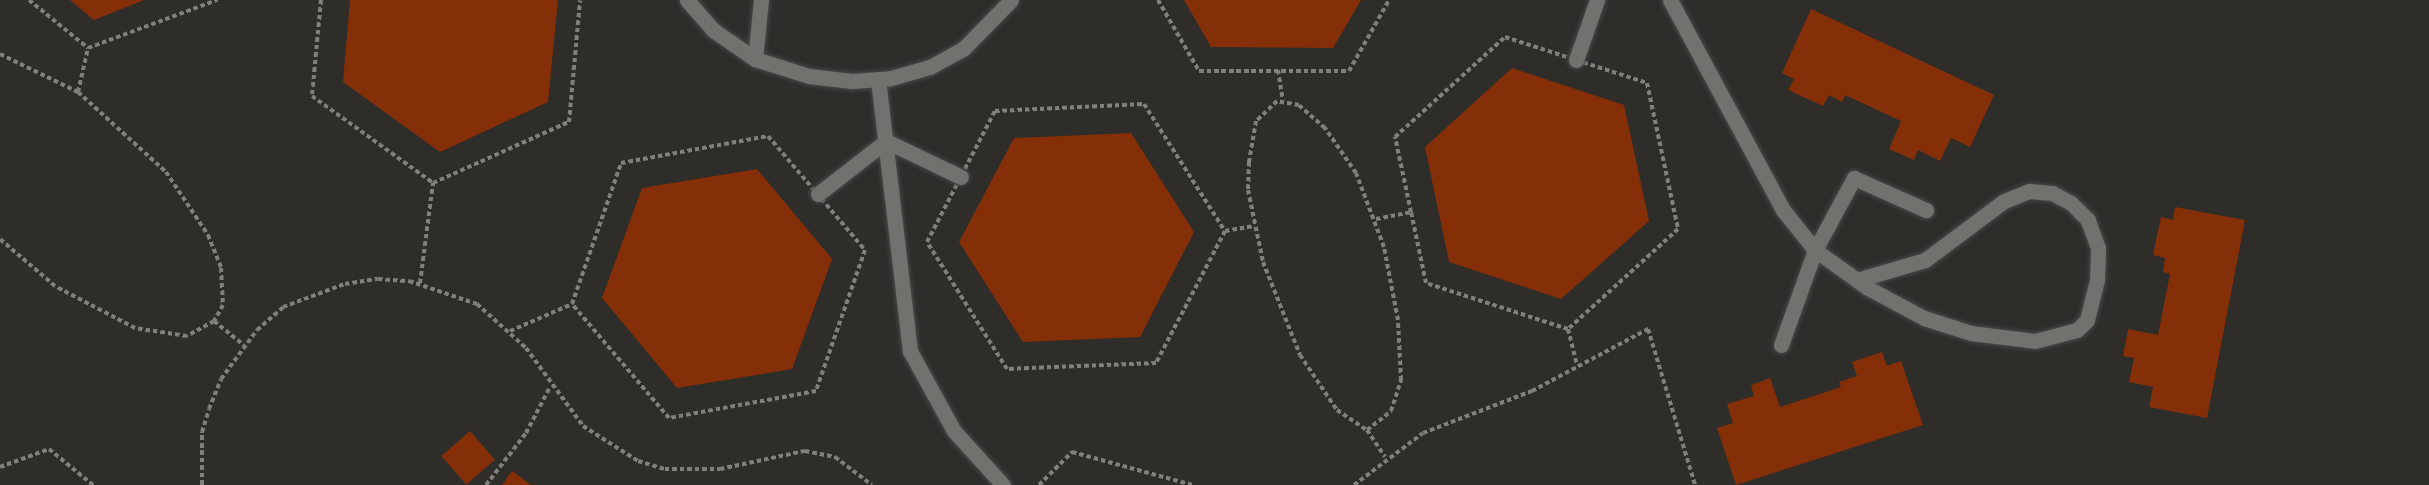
<!DOCTYPE html>
<html>
<head>
<meta charset="utf-8">
<style>
	body { margin:0 }
	#map { position:relative; width:2429px; height:485px; overflow:hidden; background:#2e2d2a; font-family:Figtree,sans-serif }
	div>[style] { position:absolute }
	.building>* { inset:0; background:#852f08; transform-origin:0 0 }
	.path>* { height:4px; margin-top:-2px; transform-origin:0; background:repeating-linear-gradient(90deg,#81807d 0 4.5px,transparent 0 7.5px) }
	.roads { filter:drop-shadow(0 0 2px #4a4947) drop-shadow(0 0 2px #4a4947) }
	.service>* { height:15px; margin:-7.5px; padding:0 7.5px; transform-origin:7.5px; border-radius:7.5px; background:#73716e }
	span { translate:-50% -50%; white-space:nowrap; text-align:center; line-height:1.15; -webkit-text-stroke:5px #2e2d2a; paint-order:stroke }
</style>
</head>
<body>
<div id="map">
	<div class="building">
		<div style="clip-path:polygon(70px 0,144px 0,94px 20px)"></div>
		<div style="clip-path:polygon(350px 0,558px 0,548px 102px,440px 152px,343px 82px)"></div>
		<div style="clip-path:polygon(1184px 0,1361px 0,1333px 48px,1211px 47px)"></div>
		<div style="clip-path:polygon(1811px 9px,1994px 95px,1970px 147px,1951px 138px,1940px 161px,1918px 150px,1914px 160px,1889px 149px,1901px 121px,1845px 95px,1842px 102px,1829px 95px,1823px 106px,1788px 90px,1794px 79px,1782px 73px)"></div>
		<div style="clip-path:polygon(1512px 68px,1624px 105px,1649px 221px,1561px 299px,1449px 262px,1425px 147px)"></div>
		<div style="clip-path:polygon(1131px 133px,1194px 232px,1140px 337px,1023px 342px,959px 242px,1014px 138px)"></div>
		<div style="clip-path:polygon(757px 169px,832px 259px,792px 369px,677px 388px,602px 298px,642px 188px)"></div>
		<div style="clip-path:polygon(2175px 207px,2245px 220px,2207px 418px,2149px 407px,2153px 387px,2129px 382px,2134px 358px,2123px 356px,2128px 329px,2158px 335px,2170px 274px,2163px 272px,2165px 258px,2153px 255px,2161px 217px,2173px 220px)"></div>
		<div style="clip-path:polygon(1882px 352px,1887px 366px,1901px 361px,1923px 425px,1736px 485px,1717px 428px,1733px 423px,1727px 404px,1754px 396px,1751px 385px,1770px 378px,1780px 407px,1841px 387px,1839px 382px,1857px 376px,1852px 362px)"></div>
		<div style="left:470px;top:431px;width:38px;height:38px;rotate:49deg"></div>
		<div style="clip-path:polygon(512px 471px,531px 485px,502px 485px)"></div>
	</div>
	<div class="path">
		<div style="left:29px;top:0;width:76px;rotate:39.1deg"></div>
		<div style="left:88px;top:48px;width:138px;rotate:-20.4deg"></div>
		<div style="left:321px;top:0;width:96px;rotate:95.4deg"></div>
		<div style="left:312px;top:96px;width:149px;rotate:35.7deg"></div>
		<div style="left:433px;top:183px;width:149px;rotate:-24.2deg"></div>
		<div style="left:569px;top:122px;width:122px;rotate:-84.8deg"></div>
		<div style="left:1158px;top:0;width:82px;rotate:60deg"></div>
		<div style="left:1199px;top:71px;width:150px"></div>
		<div style="left:1349px;top:71px;width:81px;rotate:-60.6deg"></div>
		<div style="left:1505px;top:37px;width:149px;rotate:17.9deg"></div>
		<div style="left:1647px;top:83px;width:149px;rotate:78deg"></div>
		<div style="left:1678px;top:229px;width:149px;rotate:137.7deg"></div>
		<div style="left:1568px;top:329px;width:149px;rotate:-162.1deg"></div>
		<div style="left:1426px;top:283px;width:73px;rotate:-101.9deg"></div>
		<div style="left:1411px;top:212px;width:77px;rotate:-102deg"></div>
		<div style="left:1395px;top:137px;width:149px;rotate:-42.3deg"></div>
		<div style="left:0;top:54px;width:87px;rotate:26deg"></div>
		<div style="left:78px;top:92px;width:119px;rotate:42.3deg"></div>
		<div style="left:166px;top:172px;width:76px;rotate:56.3deg"></div>
		<div style="left:208px;top:235px;width:35px;rotate:68deg"></div>
		<div style="left:221px;top:268px;width:37px;rotate:87deg"></div>
		<div style="left:223px;top:305px;width:18px;rotate:119deg"></div>
		<div style="left:214px;top:321px;width:31px;rotate:151deg"></div>
		<div style="left:187px;top:336px;width:53px;rotate:-171.3deg"></div>
		<div style="left:135px;top:328px;width:90px;rotate:-152.3deg"></div>
		<div style="left:55px;top:286px;width:72px;rotate:-139.5deg"></div>
		<div style="left:1278px;top:70px;width:30px;rotate:81deg"></div>
		<div style="left:78px;top:92px;width:45px;rotate:-77.2deg"></div>
		<div style="left:1144px;top:104px;width:151px;rotate:57.5deg"></div>
		<div style="left:1225px;top:231px;width:149px;rotate:117.6deg"></div>
		<div style="left:1156px;top:363px;width:149px;rotate:177.7deg"></div>
		<div style="left:1007px;top:369px;width:150px;rotate:-122.2deg"></div>
		<div style="left:927px;top:242px;width:148px;rotate:-62.6deg"></div>
		<div style="left:995px;top:111px;width:149px;rotate:-2.7deg"></div>
		<div style="left:768px;top:136px;width:150px;rotate:49.6deg"></div>
		<div style="left:865px;top:250px;width:149px;rotate:109.2deg"></div>
		<div style="left:816px;top:391px;width:149px;rotate:169.6deg"></div>
		<div style="left:669px;top:418px;width:150px;rotate:-130.4deg"></div>
		<div style="left:572px;top:304px;width:149px;rotate:-70.8deg"></div>
		<div style="left:621px;top:163px;width:149px;rotate:-10.4deg"></div>
		<div style="left:1376px;top:219px;width:36px;rotate:-11deg"></div>
		<div style="left:1225px;top:231px;width:29px;rotate:-10deg"></div>
		<div style="left:420px;top:283px;width:101px;rotate:-82.6deg"></div>
		<div style="left:214px;top:321px;width:38px;rotate:39deg"></div>
		<div style="left:1568px;top:329px;width:38px;rotate:76deg"></div>
		<div style="left:510px;top:331px;width:68px;rotate:-23.5deg"></div>
		<div style="left:1367px;top:430px;width:31px;rotate:-38deg"></div>
		<div style="left:1391px;top:411px;width:33px;rotate:-72deg"></div>
		<div style="left:1401px;top:380px;width:60px;rotate:-92.9deg"></div>
		<div style="left:1398px;top:320px;width:74px;rotate:-100.9deg"></div>
		<div style="left:1384px;top:247px;width:79px;rotate:-110.7deg"></div>
		<div style="left:1356px;top:173px;width:55px;rotate:-124.6deg"></div>
		<div style="left:1325px;top:128px;width:35px;rotate:-139deg"></div>
		<div style="left:1299px;top:105px;width:22px;rotate:-170deg"></div>
		<div style="left:1277px;top:101px;width:29px;rotate:136deg"></div>
		<div style="left:1256px;top:121px;width:42px;rotate:99.7deg"></div>
		<div style="left:1249px;top:162px;width:28px;rotate:92deg"></div>
		<div style="left:1248px;top:190px;width:74px;rotate:78.2deg"></div>
		<div style="left:1263px;top:262px;width:100px;rotate:68.3deg"></div>
		<div style="left:1300px;top:355px;width:66px;rotate:56.1deg"></div>
		<div style="left:1337px;top:410px;width:36px;rotate:34deg"></div>
		<div style="left:1367px;top:430px;width:32px;rotate:56deg"></div>
		<div style="left:0;top:467px;width:52px;rotate:-20.2deg"></div>
		<div style="left:49px;top:449px;width:57px;rotate:39.3deg"></div>
		<div style="left:202px;top:485px;width:53px;rotate:-90deg"></div>
		<div style="left:202px;top:432px;width:24px;rotate:-73deg"></div>
		<div style="left:209px;top:409px;width:32px;rotate:-68deg"></div>
		<div style="left:221px;top:379px;width:61px;rotate:-53.7deg"></div>
		<div style="left:257px;top:330px;width:35px;rotate:-41deg"></div>
		<div style="left:283px;top:307px;width:66px;rotate:-20.4deg"></div>
		<div style="left:345px;top:284px;width:33px;rotate:-9deg"></div>
		<div style="left:378px;top:279px;width:31px;rotate:4deg"></div>
		<div style="left:409px;top:281px;width:72px;rotate:18.7deg"></div>
		<div style="left:477px;top:304px;width:66px;rotate:41.9deg"></div>
		<div style="left:526px;top:348px;width:97px;rotate:53.8deg"></div>
		<div style="left:583px;top:426px;width:65px;rotate:32.5deg"></div>
		<div style="left:638px;top:461px;width:28px;rotate:17deg"></div>
		<div style="left:665px;top:469px;width:55px"></div>
		<div style="left:720px;top:469px;width:87px;rotate:-12deg"></div>
		<div style="left:805px;top:451px;width:31px;rotate:11deg"></div>
		<div style="left:835px;top:457px;width:46px;rotate:37.1deg"></div>
		<div style="left:486px;top:485px;width:66px;rotate:-52.4deg"></div>
		<div style="left:526px;top:433px;width:52px;rotate:-62.4deg"></div>
		<div style="left:1039px;top:485px;width:47px;rotate:-45deg"></div>
		<div style="left:1072px;top:452px;width:125px;rotate:15.3deg"></div>
		<div style="left:1354px;top:485px;width:86px;rotate:-37deg"></div>
		<div style="left:1423px;top:433px;width:117px;rotate:-21.1deg"></div>
		<div style="left:1532px;top:391px;width:132px;rotate:-28.1deg"></div>
		<div style="left:1648px;top:329px;width:163px;rotate:73.2deg"></div>
	</div>
	<div class="roads">
		<div class="service">
			<div style="left:687px;top:0;width:40px;rotate:49deg"></div>
			<div style="left:713px;top:30px;width:51px;rotate:34.6deg"></div>
			<div style="left:755px;top:59px;width:57px;rotate:17.5deg"></div>
			<div style="left:809px;top:76px;width:43px;rotate:6.6deg"></div>
			<div style="left:852px;top:81px;width:39px;rotate:-4deg"></div>
			<div style="left:891px;top:78px;width:41px;rotate:-15.8deg"></div>
			<div style="left:930px;top:67px;width:39px;rotate:-29deg"></div>
			<div style="left:964px;top:48px;width:67px;rotate:-45.6deg"></div>
			<div style="left:1670px;top:0;width:238px;rotate:61.7deg"></div>
			<div style="left:1783px;top:210px;width:51px;rotate:51.3deg"></div>
			<div style="left:1815px;top:250px;width:65px;rotate:35.6deg"></div>
			<div style="left:1868px;top:288px;width:64px;rotate:28.2deg"></div>
			<div style="left:1924px;top:318px;width:49px;rotate:17.7deg"></div>
			<div style="left:1971px;top:333px;width:64px;rotate:7.1deg"></div>
			<div style="left:2035px;top:341px;width:43px;rotate:-14.7deg"></div>
			<div style="left:2077px;top:330px;width:14px;rotate:-45deg"></div>
			<div style="left:2087px;top:320px;width:41px;rotate:-76deg"></div>
			<div style="left:2097px;top:280px;width:32px;rotate:-88deg"></div>
			<div style="left:2098px;top:248px;width:30px;rotate:-110deg"></div>
			<div style="left:2088px;top:220px;width:24px;rotate:-135deg"></div>
			<div style="left:2071px;top:203px;width:21px;rotate:-152deg"></div>
			<div style="left:2052px;top:193px;width:23px;rotate:-175deg"></div>
			<div style="left:2029px;top:191px;width:27px;rotate:158deg"></div>
			<div style="left:2004px;top:201px;width:99px;rotate:143.2deg"></div>
			<div style="left:1925px;top:260px;width:71px;rotate:163.6deg"></div>
			<div style="left:755px;top:59px;width:59px;rotate:-84.2deg"></div>
			<div style="left:1576px;top:60px;width:64px;rotate:-70.7deg"></div>
			<div style="left:878px;top:79px;width:274px;rotate:83.3deg"></div>
			<div style="left:910px;top:351px;width:91px;rotate:61.2deg"></div>
			<div style="left:954px;top:431px;width:73px;rotate:47.8deg"></div>
			<div style="left:818px;top:194px;width:86px;rotate:-37.9deg"></div>
			<div style="left:886px;top:141px;width:83px;rotate:25.6deg"></div>
			<div style="left:1781px;top:345px;width:101px;rotate:-70.3deg"></div>
			<div style="left:1815px;top:250px;width:82px;rotate:-61.6deg"></div>
			<div style="left:1854px;top:178px;width:79px;rotate:24deg"></div>
		</div>
	</div>
</div>
</body>
</html>
